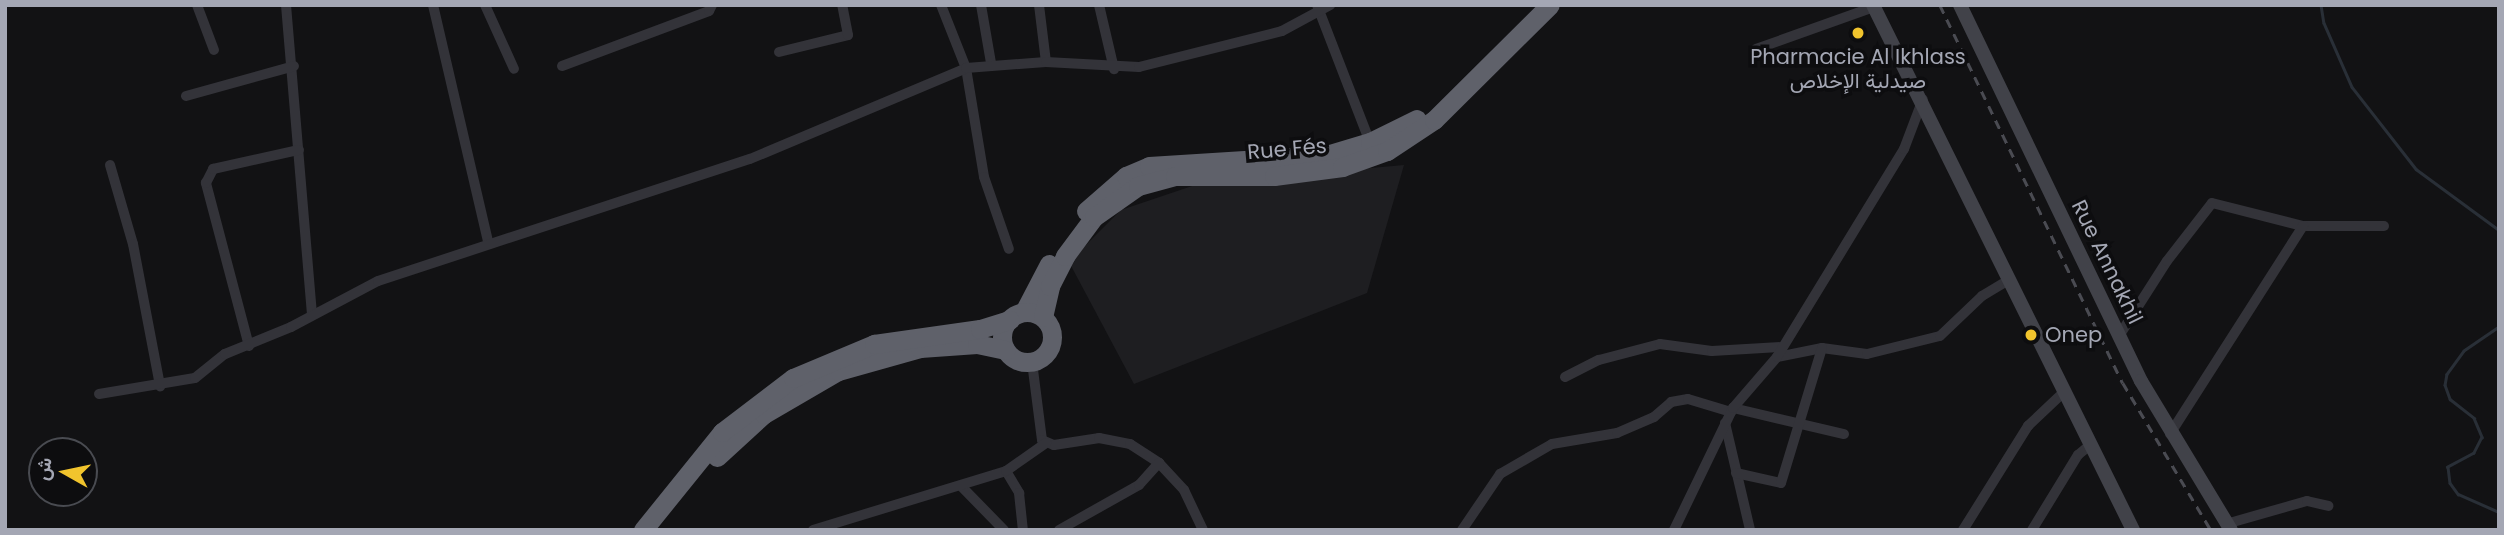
<!DOCTYPE html>
<html>
<head>
<meta charset="utf-8">
<style>
	body { margin:0 }
	#map { position:relative; width:2504px; height:535px; overflow:hidden; background:#121214; font-family:Poppins,Vazirmatn,sans-serif }
	div>[style] { position:absolute }
	.built>* { inset:0; background:#1e1e21 }
	.stream>* { height:2.5px; margin:-1.25px; padding:0 1.25px; transform-origin:1.25px; border-radius:1.25px; background:#292f37 }
	.street>* { height:10px; margin:-5px; padding:0 5px; transform-origin:5px; border-radius:5px; background:#333339 }
	.secondary>* { height:14px; margin:-7px; padding:0 7px; transform-origin:7px; border-radius:7px; background:#414249 }
	.highway>* { height:19px; margin:-9.5px; padding:0 9.5px; transform-origin:9.5px; border-radius:9.5px; background:#5f616a }
	.highway>.ring { margin:-9.5px; padding:0; box-sizing:content-box; background:none; border:19px solid #5f616a; border-radius:50% }
	.rail>* { height:2.5px; margin-top:-1.25px; transform-origin:0; background:repeating-linear-gradient(90deg,#4a4b52 0 9px,transparent 0 16px) }
	.dots>* { width:19px; height:19px; translate:-50% -50%; box-sizing:border-box; border:4px solid #0d0d0f; border-radius:50% }
	span { translate:-50% -50%; white-space:nowrap; text-align:center; line-height:1.15; -webkit-text-stroke:7px #0d0d0f; paint-order:stroke }
	.poi-label { font-size:21px; color:#a4a7b4 }
	.left { translate:0 -50%; text-align:left }
	.street-label { font-size:21px; color:#a4a7b4 }
	.frame { position:absolute; inset:0; border:7px solid #a4a7b4; pointer-events:none }
	.north { position:absolute; left:28px; top:437px; width:70px; height:70px; box-sizing:border-box; background:#0d0d0f; border:2px solid #494b51; border-radius:50%; rotate:279deg; font-size:19px; font-weight:700; line-height:28px; text-align:center; color:#a4a7b4 }
	.north::after { content:''; display:block; margin:auto; width:24px; height:32px; background:#f1c42d; clip-path:polygon(50% 0,100% 100%,50% 72%,0 100%) }
</style>
</head>
<body>
<div id="map">
	<div class="built">
		<div style="clip-path:polygon(1404px 165px,1367px 293px,1134px 384px,1069px 262px,1121px 210px,1198px 184px)"></div>
	</div>
	<div class="stream">
		<div style="left:2321px;top:5px;width:18px;rotate:81deg"></div>
		<div style="left:2324px;top:23px;width:70px;rotate:66.4deg"></div>
		<div style="left:2352px;top:87px;width:104px;rotate:52deg"></div>
		<div style="left:2416px;top:169px;width:103px;rotate:36.3deg"></div>
		<div style="left:2499px;top:327px;width:42px;rotate:145.6deg"></div>
		<div style="left:2464px;top:351px;width:29px;rotate:126deg"></div>
		<div style="left:2447px;top:374px;width:11px;rotate:100deg"></div>
		<div style="left:2445px;top:385px;width:15px;rotate:70deg"></div>
		<div style="left:2450px;top:399px;width:31px;rotate:38deg"></div>
		<div style="left:2474px;top:418px;width:21px;rotate:67deg"></div>
		<div style="left:2482px;top:437px;width:18px;rotate:117deg"></div>
		<div style="left:2474px;top:453px;width:30px;rotate:152deg"></div>
		<div style="left:2448px;top:467px;width:16px;rotate:83deg"></div>
		<div style="left:2450px;top:483px;width:14px;rotate:54deg"></div>
		<div style="left:2458px;top:494px;width:45px;rotate:23.7deg"></div>
	</div>
	<div class="street">
		<div style="left:197px;top:5px;width:48px;rotate:69.3deg"></div>
		<div style="left:286px;top:5px;width:311px;rotate:85.2deg"></div>
		<div style="left:433px;top:5px;width:243px;rotate:76.9deg"></div>
		<div style="left:485px;top:5px;width:70px;rotate:65.6deg"></div>
		<div style="left:941px;top:5px;width:68px;rotate:68.4deg"></div>
		<div style="left:966px;top:68px;width:110px;rotate:80.6deg"></div>
		<div style="left:984px;top:177px;width:76px;rotate:70.9deg"></div>
		<div style="left:981px;top:5px;width:59px;rotate:80.2deg"></div>
		<div style="left:1039px;top:5px;width:57px;rotate:83deg"></div>
		<div style="left:1099px;top:5px;width:66px;rotate:76.8deg"></div>
		<div style="left:1317px;top:5px;width:147px;rotate:68.9deg"></div>
		<div style="left:1756px;top:49px;width:125px;rotate:-19.6deg"></div>
		<div style="left:779px;top:52px;width:71px;rotate:-13.8deg"></div>
		<div style="left:848px;top:35px;width:31px;rotate:-101deg"></div>
		<div style="left:562px;top:66px;width:157px;rotate:-20.5deg"></div>
		<div style="left:709px;top:11px;width:7px;rotate:-63deg"></div>
		<div style="left:186px;top:96px;width:112px;rotate:-15.5deg"></div>
		<div style="left:110px;top:165px;width:82px;rotate:73.8deg"></div>
		<div style="left:133px;top:244px;width:145px;rotate:79.2deg"></div>
		<div style="left:2119px;top:336px;width:89px;rotate:-57.4deg"></div>
		<div style="left:2167px;top:261px;width:73px;rotate:-52.2deg"></div>
		<div style="left:2212px;top:203px;width:94px;rotate:14.2deg"></div>
		<div style="left:2303px;top:226px;width:81px"></div>
		<div style="left:249px;top:346px;width:169px;rotate:-104.8deg"></div>
		<div style="left:206px;top:183px;width:16px;rotate:-63deg"></div>
		<div style="left:213px;top:169px;width:88px;rotate:-12.5deg"></div>
		<div style="left:1777px;top:357px;width:46px;rotate:-11.3deg"></div>
		<div style="left:1822px;top:348px;width:45px;rotate:7.6deg"></div>
		<div style="left:1867px;top:354px;width:75px;rotate:-13.9deg"></div>
		<div style="left:1940px;top:336px;width:58px;rotate:-43.6deg"></div>
		<div style="left:1982px;top:296px;width:33px;rotate:-31deg"></div>
		<div style="left:1032px;top:362px;width:79px;rotate:82.7deg"></div>
		<div style="left:1042px;top:440px;width:13px;rotate:23deg"></div>
		<div style="left:1054px;top:445px;width:46px;rotate:-8.8deg"></div>
		<div style="left:1099px;top:438px;width:32px;rotate:11deg"></div>
		<div style="left:1130px;top:444px;width:35px;rotate:33deg"></div>
		<div style="left:1159px;top:463px;width:37px;rotate:47deg"></div>
		<div style="left:1184px;top:490px;width:44px;rotate:64.6deg"></div>
		<div style="left:1565px;top:377px;width:38px;rotate:-27deg"></div>
		<div style="left:1599px;top:360px;width:63px;rotate:-14.7deg"></div>
		<div style="left:1660px;top:344px;width:52px;rotate:7.7deg"></div>
		<div style="left:1712px;top:351px;width:70px;rotate:-3.3deg"></div>
		<div style="left:99px;top:394px;width:97px;rotate:-9.5deg"></div>
		<div style="left:195px;top:378px;width:38px;rotate:-39deg"></div>
		<div style="left:225px;top:354px;width:71px;rotate:-22.2deg"></div>
		<div style="left:291px;top:327px;width:98px;rotate:-27.9deg"></div>
		<div style="left:378px;top:281px;width:391px;rotate:-18.2deg"></div>
		<div style="left:750px;top:159px;width:234px;rotate:-22.8deg"></div>
		<div style="left:966px;top:68px;width:80px;rotate:-4.3deg"></div>
		<div style="left:1046px;top:62px;width:93px;rotate:3.1deg"></div>
		<div style="left:1139px;top:67px;width:147px;rotate:-14.1deg"></div>
		<div style="left:1282px;top:31px;width:55px;rotate:-28.4deg"></div>
		<div style="left:1733px;top:408px;width:114px;rotate:13.2deg"></div>
		<div style="left:1725px;top:423px;width:110px;rotate:76.8deg"></div>
		<div style="left:2170px;top:434px;width:247px;rotate:-57.4deg"></div>
		<div style="left:1006px;top:471px;width:26px;rotate:59deg"></div>
		<div style="left:1019px;top:493px;width:37px;rotate:84deg"></div>
		<div style="left:1736px;top:473px;width:46px;rotate:12.5deg"></div>
		<div style="left:1781px;top:483px;width:141px;rotate:-73.1deg"></div>
		<div style="left:962px;top:487px;width:60px;rotate:45.7deg"></div>
		<div style="left:2226px;top:524px;width:84px;rotate:-15.9deg"></div>
		<div style="left:2307px;top:501px;width:22px;rotate:13deg"></div>
		<div style="left:813px;top:530px;width:202px;rotate:-17deg"></div>
		<div style="left:1006px;top:471px;width:49px;rotate:-35deg"></div>
		<div style="left:1059px;top:530px;width:92px;rotate:-29.4deg"></div>
		<div style="left:1139px;top:485px;width:30px;rotate:-48deg"></div>
		<div style="left:1462px;top:530px;width:68px;rotate:-55.8deg"></div>
		<div style="left:1500px;top:474px;width:60px;rotate:-30deg"></div>
		<div style="left:1552px;top:444px;width:66px;rotate:-9.6deg"></div>
		<div style="left:1617px;top:433px;width:40px;rotate:-23.4deg"></div>
		<div style="left:1654px;top:417px;width:23px;rotate:-41deg"></div>
		<div style="left:1671px;top:402px;width:17px;rotate:-10deg"></div>
		<div style="left:1688px;top:399px;width:45px;rotate:16.8deg"></div>
		<div style="left:1674px;top:530px;width:136px;rotate:-64.2deg"></div>
		<div style="left:1733px;top:408px;width:67px;rotate:-49.2deg"></div>
		<div style="left:1777px;top:357px;width:244px;rotate:-58.6deg"></div>
		<div style="left:1904px;top:149px;width:53px;rotate:-69.2deg"></div>
		<div style="left:1963px;top:530px;width:123px;rotate:-58deg"></div>
		<div style="left:2028px;top:426px;width:51px;rotate:-43.4deg"></div>
		<div style="left:2032px;top:530px;width:88px;rotate:-58.5deg"></div>
		<div style="left:2078px;top:455px;width:17px;rotate:-40deg"></div>
	</div>
	<div class="secondary">
		<div style="left:1873px;top:5px;width:586px;rotate:63.65deg"></div>
		<div style="left:1960px;top:5px;width:417px;rotate:64.3deg"></div>
		<div style="left:2141px;top:381px;width:174px;rotate:58.9deg"></div>
	</div>
	<div class="highway">
		<div style="left:1086px;top:211px;width:53px;rotate:-41.2deg"></div>
		<div style="left:1126px;top:176px;width:25px;rotate:-23deg"></div>
		<div style="left:1149px;top:166px;width:177px;rotate:-3.6deg"></div>
		<div style="left:1326px;top:155px;width:46px;rotate:-16.5deg"></div>
		<div style="left:1370px;top:142px;width:52px;rotate:-26.1deg"></div>
		<div style="left:1024px;top:312px;width:54px;rotate:-62.5deg"></div>
		<div class="ring" style="left:1002px;top:312px;width:31px;height:31px"></div>
		<div style="left:1043px;top:317px;width:32px;rotate:-77deg"></div>
		<div style="left:1050px;top:286px;width:34px;rotate:-63deg"></div>
		<div style="left:1065px;top:256px;width:49px;rotate:-53.4deg"></div>
		<div style="left:1094px;top:217px;width:54px;rotate:-35.2deg"></div>
		<div style="left:1138px;top:186px;width:38px;rotate:-15deg"></div>
		<div style="left:1175px;top:176px;width:99px"></div>
		<div style="left:1274px;top:176px;width:69px;rotate:-7.5deg"></div>
		<div style="left:1342px;top:167px;width:48px;rotate:-19.6deg"></div>
		<div style="left:1387px;top:151px;width:56px;rotate:-33.4deg"></div>
		<div style="left:1434px;top:120px;width:163px;rotate:-44.8deg"></div>
		<div style="left:717px;top:457px;width:64px;rotate:-42.5deg"></div>
		<div style="left:764px;top:414px;width:86px;rotate:-30.2deg"></div>
		<div style="left:838px;top:371px;width:85px;rotate:-15.7deg"></div>
		<div style="left:920px;top:348px;width:57px;rotate:-4deg"></div>
		<div style="left:977px;top:344px;width:29px;rotate:12deg"></div>
		<div style="left:643px;top:530px;width:126px;rotate:-51.1deg"></div>
		<div style="left:722px;top:432px;width:89px;rotate:-37.3deg"></div>
		<div style="left:793px;top:378px;width:88px;rotate:-22.8deg"></div>
		<div style="left:874px;top:344px;width:107px;rotate:-8.1deg"></div>
		<div style="left:980px;top:329px;width:31px;rotate:-17deg"></div>
	</div>
	<div class="rail">
		<div style="left:1940px;top:5px;width:420px;rotate:64.2deg"></div>
		<div style="left:2123px;top:383px;width:171px;rotate:59.1deg"></div>
	</div>
	<div class="dots">
		<div style="left:1858px;top:33px;background:#f1c42d"></div>
		<div style="left:2031px;top:335px;background:#f1c42d"></div>
	</div>
	<div class="poi-label">
		<span style="left:1858px;top:69px">Pharmacie Al Ikhlass<br>صيدلية الإخلاص</span>
		<span class="left" style="left:2045px;top:335px">Onep</span>
	</div>
	<div class="street-label">
		<span style="left:1287px;top:149px;rotate:-5deg">Rue Fés</span>
		<span style="left:2107px;top:262px;rotate:64deg">Rue Annakhil</span>
	</div>
	<div class="frame"></div>
	<div class="north">ش</div>
</div>
</body>
</html>
